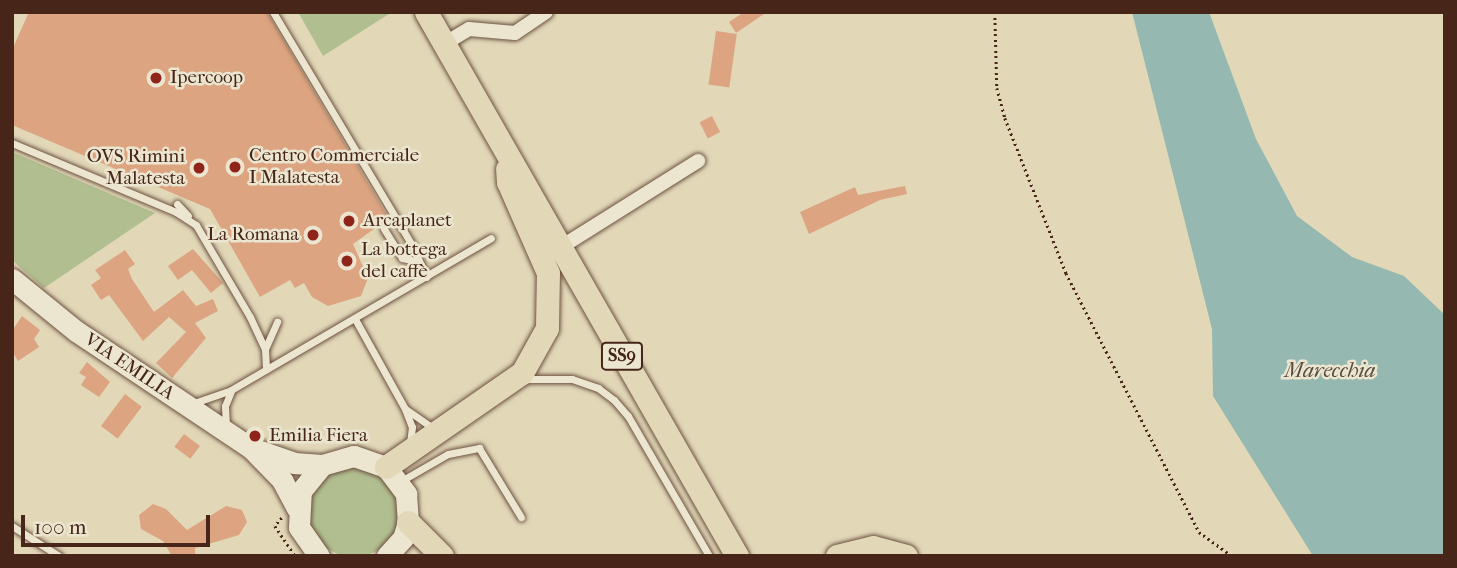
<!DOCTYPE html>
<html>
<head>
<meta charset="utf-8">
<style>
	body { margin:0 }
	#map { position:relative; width:1457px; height:568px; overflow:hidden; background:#e2d8b8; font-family:"IM FELL French Canon",serif }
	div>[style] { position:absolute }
	.green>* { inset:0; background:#b1bf90 }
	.round { border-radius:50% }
	.water>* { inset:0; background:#95b9b0 }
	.building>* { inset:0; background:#dca480; transform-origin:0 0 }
	.path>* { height:2.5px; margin-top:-1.25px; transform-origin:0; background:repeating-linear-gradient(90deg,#472619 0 2px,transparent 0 5.5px) }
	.roads { filter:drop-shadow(0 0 2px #6e5241) drop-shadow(0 0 2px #6e5241) }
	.lane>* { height:7px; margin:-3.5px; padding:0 3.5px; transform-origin:3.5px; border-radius:3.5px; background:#ece6d1 }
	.street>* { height:14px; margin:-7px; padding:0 7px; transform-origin:7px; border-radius:7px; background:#ece6d1 }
	.secondary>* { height:21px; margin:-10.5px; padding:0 10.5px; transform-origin:10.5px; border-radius:10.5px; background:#ece6d1 }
	.primary>* { height:23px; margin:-11.5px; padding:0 11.5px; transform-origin:11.5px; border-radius:11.5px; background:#e2d8b8 }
	.dots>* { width:19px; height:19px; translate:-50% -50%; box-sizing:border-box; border:4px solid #ece6d1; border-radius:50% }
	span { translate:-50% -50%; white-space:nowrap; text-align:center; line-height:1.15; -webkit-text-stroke:5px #ece6d1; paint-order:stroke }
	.shield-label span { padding:2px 5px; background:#ece6d1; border:2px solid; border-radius:5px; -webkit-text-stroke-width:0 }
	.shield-label { font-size:18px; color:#472619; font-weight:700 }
	.poi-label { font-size:19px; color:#472619 }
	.left { translate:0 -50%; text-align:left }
	.right { translate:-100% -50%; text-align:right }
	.street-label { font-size:19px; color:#472619 }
	.water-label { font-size:21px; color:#5a4b3f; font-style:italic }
	.frame { position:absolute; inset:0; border:14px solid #472619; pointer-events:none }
	.scale { position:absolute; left:21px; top:515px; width:189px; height:32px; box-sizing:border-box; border:4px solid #472619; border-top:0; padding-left:9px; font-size:21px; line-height:24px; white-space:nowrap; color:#472619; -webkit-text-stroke:5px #ece6d1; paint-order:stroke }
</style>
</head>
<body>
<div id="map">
	<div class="green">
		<div style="clip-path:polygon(298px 12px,392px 12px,323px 56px)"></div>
		<div style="clip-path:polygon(12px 152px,155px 213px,44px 288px,12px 260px)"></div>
		<div class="round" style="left:309px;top:467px;width:90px;height:90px"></div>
	</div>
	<div class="water">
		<div style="clip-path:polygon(1132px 12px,1209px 12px,1256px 139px,1297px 216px,1352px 257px,1404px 276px,1445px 315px,1445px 556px,1313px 556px,1213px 396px,1212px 329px)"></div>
	</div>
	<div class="building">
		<div style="clip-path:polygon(29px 12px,267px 12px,391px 222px,381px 224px,353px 244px,368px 278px,361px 296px,328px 306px,312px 297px,304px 283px,295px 288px,290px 280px,260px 297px,210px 209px,12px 125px,12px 50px)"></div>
		<div style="clip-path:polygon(744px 12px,767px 12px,736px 33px,729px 22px)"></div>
		<div style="left:716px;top:31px;width:21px;height:54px;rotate:8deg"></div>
		<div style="left:712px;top:116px;width:18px;height:14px;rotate:63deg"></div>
		<div style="clip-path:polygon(905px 186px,907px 194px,880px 200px,809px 234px,800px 212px,855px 187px,858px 195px)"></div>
		<div style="clip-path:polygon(193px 249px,223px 283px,211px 293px,192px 270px,178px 280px,168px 266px)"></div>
		<div style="clip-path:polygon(125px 250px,135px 264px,128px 269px,132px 279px,154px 312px,183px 290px,196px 306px,213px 299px,218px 311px,195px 323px,206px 338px,172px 378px,156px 363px,186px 332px,169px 317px,143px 341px,109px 295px,101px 300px,91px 285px,101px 278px,95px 270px)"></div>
		<div style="clip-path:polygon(22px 316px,40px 330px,34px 339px,39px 347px,18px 361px,12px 351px,12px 331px)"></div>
		<div style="clip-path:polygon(87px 362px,110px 382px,99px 397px,81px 385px,86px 377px,79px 373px)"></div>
		<div style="left:125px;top:394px;width:21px;height:40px;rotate:37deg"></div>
		<div style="left:184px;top:434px;width:20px;height:16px;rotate:37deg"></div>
		<div style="clip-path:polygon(153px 504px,166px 509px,187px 530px,226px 506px,242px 510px,247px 522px,239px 535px,195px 548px,195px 556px,172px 556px,163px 541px,141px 529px,139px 515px)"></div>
	</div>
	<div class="path">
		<div style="left:995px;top:12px;width:76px;rotate:88.5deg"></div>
		<div style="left:997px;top:88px;width:31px;rotate:75deg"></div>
		<div style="left:1005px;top:118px;width:167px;rotate:68.5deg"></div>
		<div style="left:1066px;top:273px;width:291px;rotate:62.8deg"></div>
		<div style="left:1199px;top:532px;width:41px;rotate:36deg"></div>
		<div style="left:282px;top:518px;width:11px;rotate:131deg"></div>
		<div style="left:275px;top:526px;width:36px;rotate:56deg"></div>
	</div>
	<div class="roads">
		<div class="lane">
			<div style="left:273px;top:12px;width:271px;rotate:59.2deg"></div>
			<div style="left:412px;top:245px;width:35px;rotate:66deg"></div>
			<div style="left:12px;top:143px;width:178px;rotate:22.8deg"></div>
			<div style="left:176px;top:212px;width:24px;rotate:33deg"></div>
			<div style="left:196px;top:225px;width:107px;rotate:59.6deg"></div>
			<div style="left:250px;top:317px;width:35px;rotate:65deg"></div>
			<div style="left:265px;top:349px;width:20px;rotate:87deg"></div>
			<div style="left:177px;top:204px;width:16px;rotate:47deg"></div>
			<div style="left:384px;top:229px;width:34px;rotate:58deg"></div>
			<div style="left:402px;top:258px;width:14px;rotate:12deg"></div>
			<div style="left:355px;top:319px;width:103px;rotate:60.9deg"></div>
			<div style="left:405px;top:409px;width:19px;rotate:69deg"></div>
			<div style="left:412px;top:427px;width:17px;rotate:97deg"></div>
			<div style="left:265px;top:349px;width:30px;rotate:-66deg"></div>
			<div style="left:523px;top:379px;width:49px"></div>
			<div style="left:572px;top:379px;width:28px;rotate:19deg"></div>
			<div style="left:598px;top:388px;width:20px;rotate:37deg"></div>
			<div style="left:614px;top:400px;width:21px;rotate:49deg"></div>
			<div style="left:628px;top:416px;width:162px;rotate:59.9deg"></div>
			<div style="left:194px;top:403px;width:39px;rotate:-19deg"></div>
			<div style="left:231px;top:390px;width:301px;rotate:-30.3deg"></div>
			<div style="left:407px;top:410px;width:33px;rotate:35deg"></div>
			<div style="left:226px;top:426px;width:20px;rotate:-93deg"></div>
			<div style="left:225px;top:406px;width:16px;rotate:-68deg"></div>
			<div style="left:401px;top:481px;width:54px;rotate:-29.9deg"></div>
			<div style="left:448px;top:454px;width:32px;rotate:-11deg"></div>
			<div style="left:479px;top:448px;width:81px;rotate:58.7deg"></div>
			<div style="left:12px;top:526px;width:56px;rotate:32.6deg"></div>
		</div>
		<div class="street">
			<div style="left:444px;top:44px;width:29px;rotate:-31deg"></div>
			<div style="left:469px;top:29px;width:46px;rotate:5deg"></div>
			<div style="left:515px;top:33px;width:37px;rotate:-34deg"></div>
			<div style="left:561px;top:247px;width:162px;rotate:-32.1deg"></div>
		</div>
		<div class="secondary">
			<div style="left:12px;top:279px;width:82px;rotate:39.1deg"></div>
			<div style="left:76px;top:331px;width:211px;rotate:33.8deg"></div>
			<div style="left:251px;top:448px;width:45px;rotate:45.9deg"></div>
			<div style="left:282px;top:480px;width:32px;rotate:62deg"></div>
			<div style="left:257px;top:450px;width:39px;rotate:19deg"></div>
			<div style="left:294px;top:463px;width:28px;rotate:4deg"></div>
			<div style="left:319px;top:556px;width:35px;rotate:-125deg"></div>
			<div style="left:299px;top:527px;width:36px;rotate:-87deg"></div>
			<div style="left:301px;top:491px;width:33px;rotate:-51deg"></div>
			<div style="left:322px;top:465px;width:33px;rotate:-16deg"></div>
			<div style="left:354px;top:456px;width:34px;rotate:19deg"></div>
			<div style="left:386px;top:467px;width:34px;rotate:53deg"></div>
			<div style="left:406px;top:494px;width:28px;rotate:86deg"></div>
			<div style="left:408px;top:522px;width:17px;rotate:107deg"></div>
			<div style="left:403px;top:538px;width:24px;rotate:132deg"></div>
		</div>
		<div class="primary">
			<div style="left:426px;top:12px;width:627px;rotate:60.24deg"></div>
			<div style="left:386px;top:467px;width:165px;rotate:-34.7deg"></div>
			<div style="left:522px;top:373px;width:51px;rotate:-60.9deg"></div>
			<div style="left:547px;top:328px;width:55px;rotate:-89deg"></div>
			<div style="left:548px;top:273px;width:99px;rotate:-113.7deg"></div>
			<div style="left:508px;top:182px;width:13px;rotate:-94deg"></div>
			<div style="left:408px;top:522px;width:48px;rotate:45deg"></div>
			<div style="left:837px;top:556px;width:37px;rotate:-14deg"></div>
			<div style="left:873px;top:547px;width:34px;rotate:15deg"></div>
		</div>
	</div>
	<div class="dots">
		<div style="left:156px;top:78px;background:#8f2418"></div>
		<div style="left:235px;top:167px;background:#8f2418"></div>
		<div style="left:199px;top:168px;background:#8f2418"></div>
		<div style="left:349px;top:221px;background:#8f2418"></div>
		<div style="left:313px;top:235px;background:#8f2418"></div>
		<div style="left:347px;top:261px;background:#8f2418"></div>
		<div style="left:255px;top:436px;background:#8f2418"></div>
	</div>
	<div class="shield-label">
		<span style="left:622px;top:356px">SS9</span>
	</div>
	<div class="poi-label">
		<span class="left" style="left:170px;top:78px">Ipercoop</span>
		<span class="left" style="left:249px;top:167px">Centro Commerciale<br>I Malatesta</span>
		<span class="right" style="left:185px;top:168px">OVS Rimini<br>Malatesta</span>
		<span class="left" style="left:363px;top:221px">Arcaplanet</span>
		<span class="right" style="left:299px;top:235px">La Romana</span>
		<span class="left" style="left:361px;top:261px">La bottega<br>del caffè</span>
		<span class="left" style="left:269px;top:436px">Emilia Fiera</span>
	</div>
	<div class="street-label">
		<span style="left:129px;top:367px;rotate:34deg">VIA EMILIA</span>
	</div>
	<div class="water-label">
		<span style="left:1330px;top:370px">Marecchia</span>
	</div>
	<div class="frame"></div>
	<div class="scale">100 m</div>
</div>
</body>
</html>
